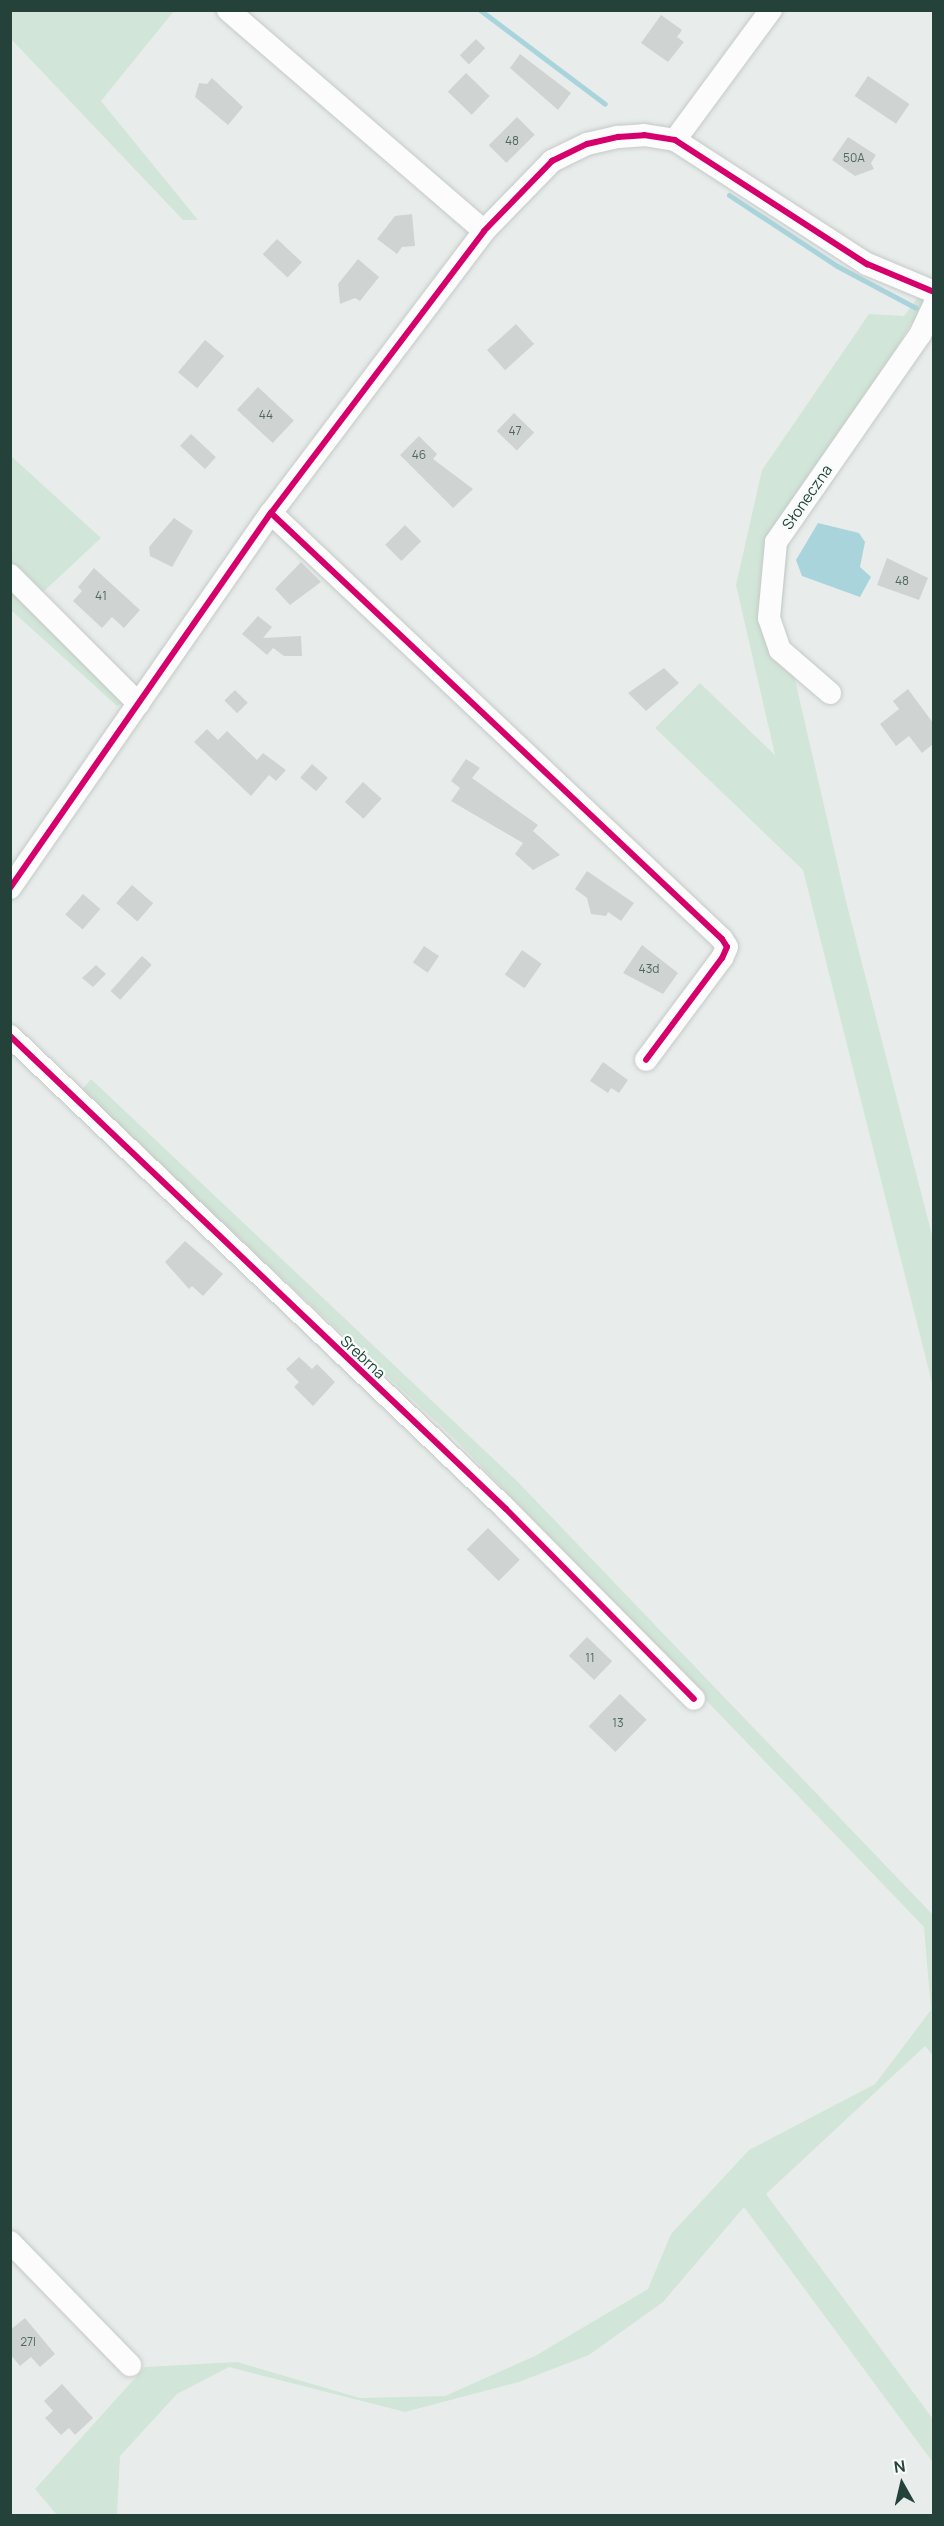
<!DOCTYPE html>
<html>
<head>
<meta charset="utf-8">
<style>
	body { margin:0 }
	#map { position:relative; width:944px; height:2526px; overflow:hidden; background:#e8edeb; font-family:Manrope,sans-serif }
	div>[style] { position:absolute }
	.green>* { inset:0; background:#d1e6d8 }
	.water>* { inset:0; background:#a9d4db }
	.stream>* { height:5px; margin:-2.5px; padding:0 2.5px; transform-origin:2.5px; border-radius:2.5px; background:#a9d4db }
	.building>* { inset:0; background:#cfd4d2; transform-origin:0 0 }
	.roads { filter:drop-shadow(0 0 2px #c5cac8) drop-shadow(0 0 2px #c5cac8) }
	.minor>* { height:22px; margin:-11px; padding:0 11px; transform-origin:11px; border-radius:11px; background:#fcfcfc }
	.cycleway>* { height:6px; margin:-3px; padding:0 3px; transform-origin:3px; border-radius:3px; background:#d6006c }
	span { translate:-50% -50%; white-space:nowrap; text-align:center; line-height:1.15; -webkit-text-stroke:4.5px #f7fbf9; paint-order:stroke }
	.number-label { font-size:12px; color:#506761 }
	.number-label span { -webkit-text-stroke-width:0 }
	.street-label { font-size:15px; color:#24423a }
	.frame { position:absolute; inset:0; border:12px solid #24423a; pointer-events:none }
	.north { position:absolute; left:872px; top:2454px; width:60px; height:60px; -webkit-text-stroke:4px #f7fbf9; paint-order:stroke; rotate:352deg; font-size:16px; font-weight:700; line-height:24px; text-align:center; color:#24423a }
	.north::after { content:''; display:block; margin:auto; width:21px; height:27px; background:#24423a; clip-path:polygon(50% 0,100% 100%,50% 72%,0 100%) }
</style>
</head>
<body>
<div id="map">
	<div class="green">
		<div style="clip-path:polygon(11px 10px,174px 11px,101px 101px,198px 220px,183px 220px,11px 39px)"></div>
		<div style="clip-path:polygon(927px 285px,933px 288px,933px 335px,912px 322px,791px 522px,781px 619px,847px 905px,933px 1239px,933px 1387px,803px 870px,655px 728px,700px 683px,775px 755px,736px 585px,762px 470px,869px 314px,904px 316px)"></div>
		<div style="clip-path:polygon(10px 455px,101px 538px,27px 607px,126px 701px,117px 706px,11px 610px)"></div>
		<div style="clip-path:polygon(91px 1079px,517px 1481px,933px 1915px,933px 2056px,925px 2046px,766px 2194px,933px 2419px,934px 2464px,744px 2207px,663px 2302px,589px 2355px,519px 2382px,405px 2412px,229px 2367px,177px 2394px,120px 2456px,117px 2515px,57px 2515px,35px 2489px,145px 2367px,237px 2362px,360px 2398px,445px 2396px,535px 2356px,648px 2289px,671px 2234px,749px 2150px,875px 2084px,931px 2010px,924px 1927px,454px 1438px,81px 1091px)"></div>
	</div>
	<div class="water">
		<div style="clip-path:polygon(818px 523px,859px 533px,865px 542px,860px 567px,871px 577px,860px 597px,802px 576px,796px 560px)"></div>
	</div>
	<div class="stream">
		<div style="left:480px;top:10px;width:156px;rotate:36.9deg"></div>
		<div style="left:729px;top:195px;width:129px;rotate:33.3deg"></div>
		<div style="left:837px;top:266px;width:89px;rotate:28deg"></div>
	</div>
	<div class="building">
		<div style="clip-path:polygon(661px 15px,682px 30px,677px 37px,684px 42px,668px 62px,641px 43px)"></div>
		<div style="left:476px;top:39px;width:13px;height:23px;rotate:45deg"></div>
		<div style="clip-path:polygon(520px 54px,571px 93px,558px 110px,510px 68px)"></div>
		<div style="left:466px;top:73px;width:33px;height:26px;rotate:44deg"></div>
		<div style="left:868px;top:76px;width:50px;height:24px;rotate:34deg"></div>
		<div style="clip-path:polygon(212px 78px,243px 107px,228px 125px,195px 97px,199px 83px,207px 84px)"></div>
		<div style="left:517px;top:117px;width:25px;height:40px;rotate:45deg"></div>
		<div style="clip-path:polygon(848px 137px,876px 155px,871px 163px,874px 169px,855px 176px,832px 160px)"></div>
		<div style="clip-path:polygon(412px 214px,415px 246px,402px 247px,397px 254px,377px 239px,395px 216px)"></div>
		<div style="left:277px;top:239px;width:34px;height:21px;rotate:43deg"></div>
		<div style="clip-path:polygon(358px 259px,379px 277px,360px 301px,355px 298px,340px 304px,338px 284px)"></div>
		<div style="left:516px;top:324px;width:27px;height:39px;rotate:48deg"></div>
		<div style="left:205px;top:340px;width:25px;height:42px;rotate:40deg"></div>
		<div style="left:258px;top:387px;width:49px;height:31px;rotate:43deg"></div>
		<div style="left:514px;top:413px;width:28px;height:25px;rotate:44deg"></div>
		<div style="left:191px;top:434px;width:34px;height:16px;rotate:43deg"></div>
		<div style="clip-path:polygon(419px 436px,437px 454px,433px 459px,473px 489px,453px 508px,400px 455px)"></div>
		<div style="clip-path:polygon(174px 518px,193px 531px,172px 567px,150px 556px,149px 547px)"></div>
		<div style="left:405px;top:525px;width:23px;height:28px;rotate:45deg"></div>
		<div style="clip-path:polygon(887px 558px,928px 578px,919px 600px,877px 585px)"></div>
		<div style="clip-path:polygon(301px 562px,321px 582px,290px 605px,275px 589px)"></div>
		<div style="clip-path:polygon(94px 568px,140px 610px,124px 628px,112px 617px,102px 628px,73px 601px,82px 591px,78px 587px)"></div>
		<div style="clip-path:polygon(258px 616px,272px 627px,263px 638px,301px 636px,302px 656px,284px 656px,273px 648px,267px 655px,242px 634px)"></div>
		<div style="clip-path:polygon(664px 668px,679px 683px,646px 711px,628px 693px)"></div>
		<div style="clip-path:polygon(908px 689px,933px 723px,933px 744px,922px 753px,909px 736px,896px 746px,880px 724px,899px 709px,893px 701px)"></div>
		<div style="left:235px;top:690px;width:18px;height:15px;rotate:45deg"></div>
		<div style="clip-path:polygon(207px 729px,218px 740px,227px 731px,257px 760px,263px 753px,286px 770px,276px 781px,269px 775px,251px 796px,194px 742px)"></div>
		<div style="clip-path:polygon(466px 759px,480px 768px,472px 778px,538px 825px,533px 831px,560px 855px,533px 870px,515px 854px,523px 843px,451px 801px,460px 788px,451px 781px)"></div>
		<div style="left:312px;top:764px;width:21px;height:18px;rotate:41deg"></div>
		<div style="left:363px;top:782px;width:25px;height:27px;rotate:42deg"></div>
		<div style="clip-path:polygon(587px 871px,634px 903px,621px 921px,608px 912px,606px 916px,591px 914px,587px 898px,575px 889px)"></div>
		<div style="left:132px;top:885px;width:28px;height:24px;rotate:41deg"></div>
		<div style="left:83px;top:894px;width:23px;height:27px;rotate:41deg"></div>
		<div style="clip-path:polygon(642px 945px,678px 973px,663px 994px,623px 973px)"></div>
		<div style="left:424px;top:946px;width:18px;height:20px;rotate:34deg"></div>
		<div style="left:522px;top:950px;width:24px;height:30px;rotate:35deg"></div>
		<div style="left:142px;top:956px;width:13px;height:47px;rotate:42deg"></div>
		<div style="clip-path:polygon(96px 965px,106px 974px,93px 987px,82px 978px)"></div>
		<div style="clip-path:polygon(603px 1062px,628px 1080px,619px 1093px,611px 1088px,608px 1093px,590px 1081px)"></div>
		<div style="clip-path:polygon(185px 1241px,223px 1274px,203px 1296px,192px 1286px,189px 1289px,165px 1262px)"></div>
		<div style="clip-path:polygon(299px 1357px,312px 1369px,317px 1364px,335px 1382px,313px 1406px,294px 1387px,299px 1382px,286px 1369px)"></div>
		<div style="left:488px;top:1528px;width:45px;height:30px;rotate:45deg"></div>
		<div style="left:587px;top:1637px;width:35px;height:26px;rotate:44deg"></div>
		<div style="left:620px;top:1694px;width:37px;height:45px;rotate:44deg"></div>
		<div style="clip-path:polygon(25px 2318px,55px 2354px,40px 2367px,31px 2357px,20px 2366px,10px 2354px,10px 2330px)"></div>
		<div style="clip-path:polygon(62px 2384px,93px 2418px,75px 2435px,69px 2428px,61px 2435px,45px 2418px,53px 2411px,44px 2401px)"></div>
	</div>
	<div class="roads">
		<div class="minor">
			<div style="left:228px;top:10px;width:338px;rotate:40.8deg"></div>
			<div style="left:675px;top:140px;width:162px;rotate:-53.6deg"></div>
			<div style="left:271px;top:513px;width:620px;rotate:43.37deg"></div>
			<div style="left:722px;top:939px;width:9px;rotate:58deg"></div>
			<div style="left:727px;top:947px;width:12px;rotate:114deg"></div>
			<div style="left:722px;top:958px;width:127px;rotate:126.7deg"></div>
			<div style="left:10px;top:575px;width:182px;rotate:45deg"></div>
			<div style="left:830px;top:693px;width:66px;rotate:-139.3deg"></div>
			<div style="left:780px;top:650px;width:34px;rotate:-109deg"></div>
			<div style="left:769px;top:618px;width:76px;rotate:-84.7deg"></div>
			<div style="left:776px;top:542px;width:252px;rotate:-55.2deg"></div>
			<div style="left:920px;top:335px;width:33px;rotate:-65deg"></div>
			<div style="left:10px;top:888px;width:457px;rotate:-55.2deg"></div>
			<div style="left:271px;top:513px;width:353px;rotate:-52.9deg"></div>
			<div style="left:484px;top:231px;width:98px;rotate:-45.8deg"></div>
			<div style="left:552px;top:161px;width:39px;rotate:-26deg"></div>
			<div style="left:587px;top:144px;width:32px;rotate:-13deg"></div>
			<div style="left:618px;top:137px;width:26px;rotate:-4deg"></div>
			<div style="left:644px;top:135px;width:31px;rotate:9deg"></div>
			<div style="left:675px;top:140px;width:229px;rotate:32.9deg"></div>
			<div style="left:867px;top:264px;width:73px;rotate:22.7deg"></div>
			<div style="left:10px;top:1036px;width:685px;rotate:43.64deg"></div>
			<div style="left:506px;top:1509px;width:267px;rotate:45.3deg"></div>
			<div style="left:10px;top:2242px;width:172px;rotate:45.7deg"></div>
		</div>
	</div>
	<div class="cycleway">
		<div style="left:271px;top:513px;width:620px;rotate:43.37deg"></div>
		<div style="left:722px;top:939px;width:9px;rotate:58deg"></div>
		<div style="left:727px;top:947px;width:12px;rotate:114deg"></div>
		<div style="left:722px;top:958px;width:127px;rotate:126.7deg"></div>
		<div style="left:10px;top:888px;width:457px;rotate:-55.2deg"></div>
		<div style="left:271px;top:513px;width:353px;rotate:-52.9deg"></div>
		<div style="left:484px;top:231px;width:98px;rotate:-45.8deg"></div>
		<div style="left:552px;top:161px;width:39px;rotate:-26deg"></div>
		<div style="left:587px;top:144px;width:32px;rotate:-13deg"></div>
		<div style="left:618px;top:137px;width:26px;rotate:-4deg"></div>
		<div style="left:644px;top:135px;width:31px;rotate:9deg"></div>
		<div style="left:675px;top:140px;width:229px;rotate:32.9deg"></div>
		<div style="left:867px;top:264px;width:73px;rotate:22.7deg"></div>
		<div style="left:10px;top:1036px;width:685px;rotate:43.64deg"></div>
		<div style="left:506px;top:1509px;width:267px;rotate:45.3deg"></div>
	</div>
	<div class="number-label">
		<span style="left:512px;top:141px">48</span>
		<span style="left:854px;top:158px">50A</span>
		<span style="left:266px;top:415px">44</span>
		<span style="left:515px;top:431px">47</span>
		<span style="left:419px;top:455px">46</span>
		<span style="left:902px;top:581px">48</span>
		<span style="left:101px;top:596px">41</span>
		<span style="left:649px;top:969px">43d</span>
		<span style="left:590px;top:1658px">11</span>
		<span style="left:618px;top:1723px">13</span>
		<span style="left:28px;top:2342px">27I</span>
	</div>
	<div class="street-label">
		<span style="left:807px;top:497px;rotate:-55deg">Słoneczna</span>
		<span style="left:363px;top:1357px;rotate:43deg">Srebrna</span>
	</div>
	<div class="frame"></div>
	<div class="north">N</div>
</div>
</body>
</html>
